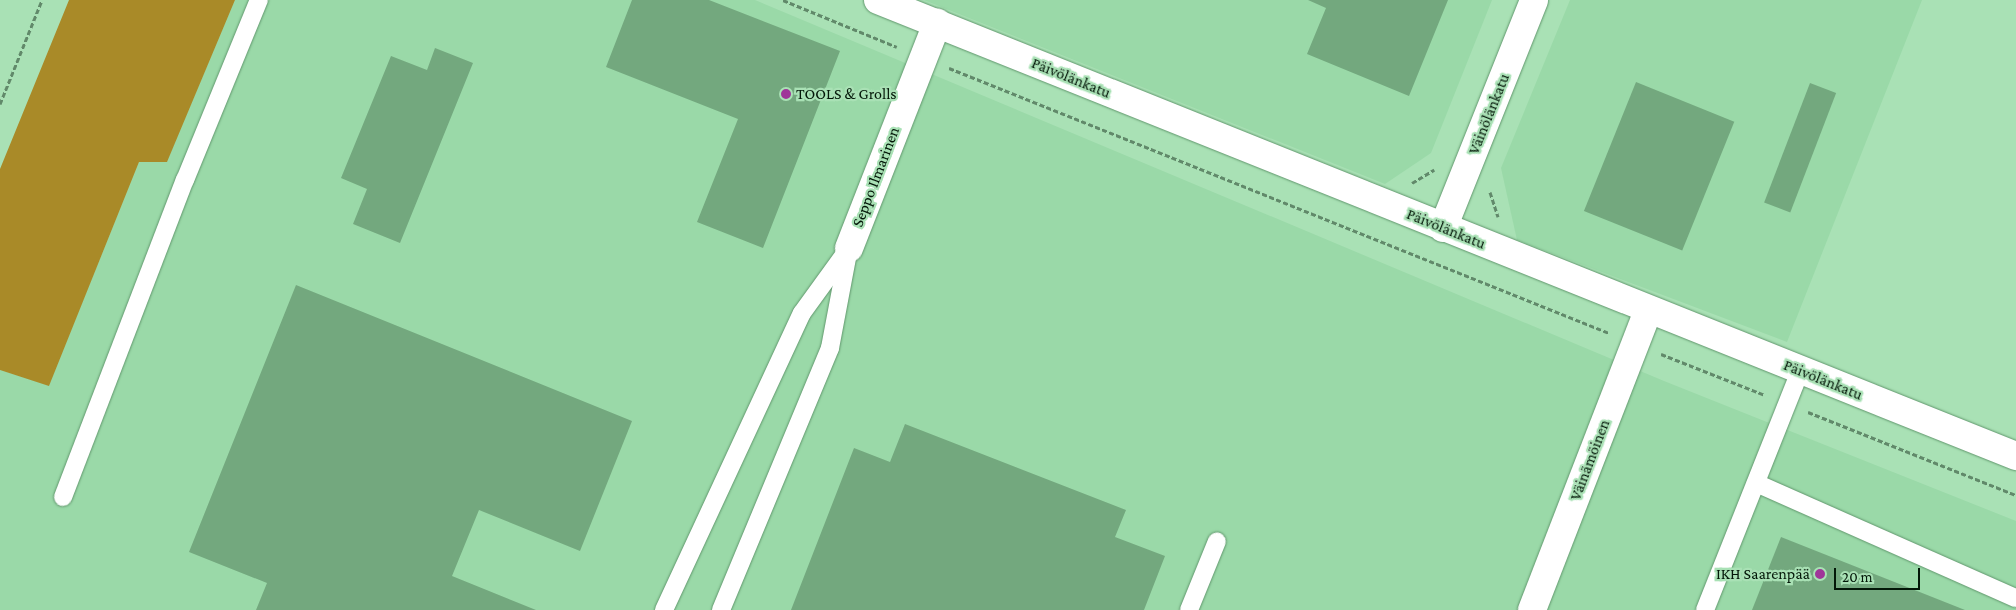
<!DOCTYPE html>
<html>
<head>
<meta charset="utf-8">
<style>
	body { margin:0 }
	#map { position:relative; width:2016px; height:610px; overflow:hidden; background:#a9e1b5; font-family:"Crimson Pro",serif }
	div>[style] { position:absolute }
	.built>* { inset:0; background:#9ad9a8 }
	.forest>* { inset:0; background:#a98a28 }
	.building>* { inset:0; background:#73a87e; transform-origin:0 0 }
	.path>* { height:3px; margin-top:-1.5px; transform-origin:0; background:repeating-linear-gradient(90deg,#61896a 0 5px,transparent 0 7.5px) }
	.roads { filter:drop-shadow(0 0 1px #61976d) drop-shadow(0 0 1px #61976d) }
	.service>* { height:18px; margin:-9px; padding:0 9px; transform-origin:9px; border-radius:9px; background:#fff }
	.minor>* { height:28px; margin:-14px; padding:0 14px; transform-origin:14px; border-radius:14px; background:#fff }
	.tertiary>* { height:28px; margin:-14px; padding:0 14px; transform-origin:14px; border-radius:14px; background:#fff }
	.dots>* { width:14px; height:14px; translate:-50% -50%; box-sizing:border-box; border:2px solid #a9e1b5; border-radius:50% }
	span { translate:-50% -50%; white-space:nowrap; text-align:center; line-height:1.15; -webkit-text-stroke:4.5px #a9e1b5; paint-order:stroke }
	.street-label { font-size:16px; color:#031708 }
	.poi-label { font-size:16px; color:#031708 }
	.left { translate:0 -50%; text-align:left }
	.right { translate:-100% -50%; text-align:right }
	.scale { position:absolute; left:1834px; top:568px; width:86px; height:22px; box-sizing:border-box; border:2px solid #031708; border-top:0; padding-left:6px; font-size:15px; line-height:18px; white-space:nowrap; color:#031708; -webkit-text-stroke:4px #a9e1b5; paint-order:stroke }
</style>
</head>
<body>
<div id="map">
	<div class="built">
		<div style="clip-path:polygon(235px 0,755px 0,1664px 381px,2016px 521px,2016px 610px,0 610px,0 370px,49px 385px,139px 162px,167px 161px)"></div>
		<div style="clip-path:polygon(924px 0,1492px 0,1431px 153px,1385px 184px)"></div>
		<div style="clip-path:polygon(1570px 0,1922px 0,1787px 342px,1517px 240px,1501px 168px)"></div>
	</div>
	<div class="forest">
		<div style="clip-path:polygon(69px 0,235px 0,167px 162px,139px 162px,49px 386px,0 370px,0 169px)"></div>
	</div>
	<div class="building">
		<div style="clip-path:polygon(632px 0,709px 0,840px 51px,763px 248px,697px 222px,738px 119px,606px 67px)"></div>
		<div style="clip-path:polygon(1308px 0,1448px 0,1409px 96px,1307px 54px,1326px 8px)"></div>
		<div style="clip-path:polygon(435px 48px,473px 63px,400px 243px,353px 224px,367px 189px,341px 178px,391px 56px,427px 70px)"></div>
		<div style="left:1636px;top:82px;width:106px;height:139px;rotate:22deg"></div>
		<div style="left:1810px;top:83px;width:28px;height:128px;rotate:21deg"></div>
		<div style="clip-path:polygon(296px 285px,632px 421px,580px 551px,479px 510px,452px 576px,536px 610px,256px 610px,267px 583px,189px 552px)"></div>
		<div style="clip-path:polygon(905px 424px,1126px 510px,1115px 537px,1165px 556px,1144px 610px,791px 610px,854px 448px,890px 462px)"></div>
		<div style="clip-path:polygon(1781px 537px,1965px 610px,1752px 610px)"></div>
	</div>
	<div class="path">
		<div style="left:783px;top:0;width:123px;rotate:22.4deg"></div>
		<div style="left:949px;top:68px;width:711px;rotate:21.88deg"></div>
		<div style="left:0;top:104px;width:112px;rotate:-68deg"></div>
		<div style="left:1412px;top:183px;width:26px;rotate:-31deg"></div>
		<div style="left:1490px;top:192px;width:26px;rotate:72deg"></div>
		<div style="left:1661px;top:354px;width:112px;rotate:21.5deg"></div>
		<div style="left:1808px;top:412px;width:224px;rotate:21.8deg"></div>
	</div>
	<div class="roads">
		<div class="service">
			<div style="left:1756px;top:483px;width:284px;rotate:23.9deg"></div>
			<div style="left:63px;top:497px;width:340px;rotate:-69deg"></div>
			<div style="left:185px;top:180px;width:195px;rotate:-67.7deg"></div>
			<div style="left:664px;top:610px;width:327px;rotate:-65.1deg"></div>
			<div style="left:802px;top:313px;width:80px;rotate:-54.1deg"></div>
			<div style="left:721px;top:610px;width:284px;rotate:-67.4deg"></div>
			<div style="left:830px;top:348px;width:97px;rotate:-79.3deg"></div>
			<div style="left:1189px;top:610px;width:74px;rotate:-67.9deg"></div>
			<div style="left:1705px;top:610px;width:257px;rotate:-68.3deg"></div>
		</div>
		<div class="minor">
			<div style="left:849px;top:248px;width:242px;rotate:-68.6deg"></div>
			<div style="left:1532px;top:610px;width:321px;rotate:-68.8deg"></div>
		</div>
		<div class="tertiary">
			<div style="left:878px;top:0;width:1226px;rotate:21.84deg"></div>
			<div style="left:1443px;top:228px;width:245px;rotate:-68.2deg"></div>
		</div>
	</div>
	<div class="dots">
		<div style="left:786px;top:94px;background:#9f3699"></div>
		<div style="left:1820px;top:574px;background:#9f3699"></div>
	</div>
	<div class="street-label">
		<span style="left:1071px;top:78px;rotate:22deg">Päivölänkatu</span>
		<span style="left:1489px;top:114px;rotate:-68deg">Väinölänkatu</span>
		<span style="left:876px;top:177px;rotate:-69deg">Seppo Ilmarinen</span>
		<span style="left:1446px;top:229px;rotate:22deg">Päivölänkatu</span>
		<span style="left:1823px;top:380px;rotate:22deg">Päivölänkatu</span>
		<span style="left:1590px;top:460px;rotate:-69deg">Väinämöinen</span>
	</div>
	<div class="poi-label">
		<span class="left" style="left:796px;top:94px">TOOLS &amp; Grolls</span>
		<span class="right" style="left:1810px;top:574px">IKH Saarenpää</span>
	</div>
	<div class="scale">20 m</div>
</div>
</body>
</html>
